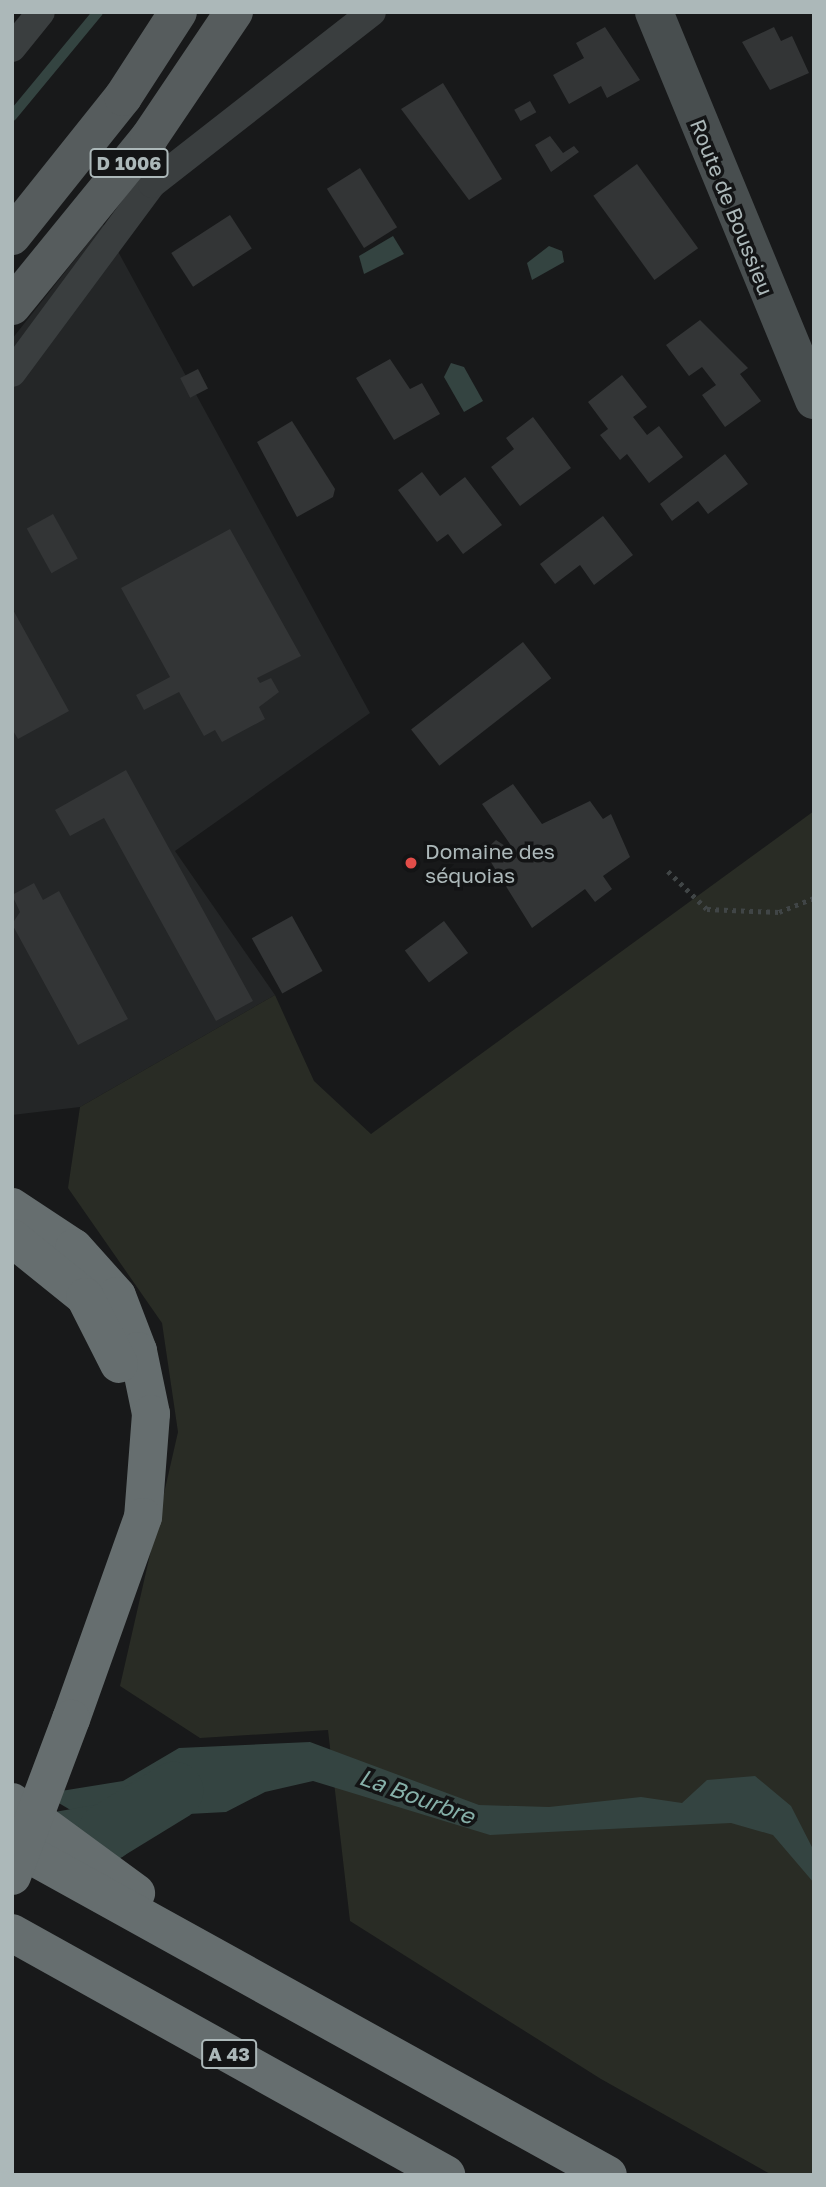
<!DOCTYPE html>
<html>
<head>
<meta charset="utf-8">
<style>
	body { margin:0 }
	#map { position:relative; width:826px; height:2187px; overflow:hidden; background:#18191a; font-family:"Golos Text",sans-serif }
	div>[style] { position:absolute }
	.built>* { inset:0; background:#242627 }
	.green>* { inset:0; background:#292c25 }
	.water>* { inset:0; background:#344441 }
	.stream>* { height:10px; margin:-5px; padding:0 5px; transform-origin:5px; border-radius:5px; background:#344441 }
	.river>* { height:58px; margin:-29px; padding:0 29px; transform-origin:29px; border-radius:29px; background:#344441 }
	.building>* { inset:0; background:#333536; transform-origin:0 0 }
	.path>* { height:4.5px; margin-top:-2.25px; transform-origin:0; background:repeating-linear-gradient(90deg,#404546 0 3.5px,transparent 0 8.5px) }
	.street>* { height:28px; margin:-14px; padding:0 14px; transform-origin:14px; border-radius:14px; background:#3a3e3f }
	.secondary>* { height:38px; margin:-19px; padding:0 19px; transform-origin:19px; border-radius:19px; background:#484e4f }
	.primary>* { height:38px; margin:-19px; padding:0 19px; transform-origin:19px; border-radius:19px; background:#565c5d }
	.highway>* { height:38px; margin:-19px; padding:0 19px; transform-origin:19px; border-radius:19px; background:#666e6f }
	.highway-bridge>* { height:38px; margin:-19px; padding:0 19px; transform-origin:19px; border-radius:19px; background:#666e6f }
	.dots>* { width:19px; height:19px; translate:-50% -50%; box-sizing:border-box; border:4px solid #131415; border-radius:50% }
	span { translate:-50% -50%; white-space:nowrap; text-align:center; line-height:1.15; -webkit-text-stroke:7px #131415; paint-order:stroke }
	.shield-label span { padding:2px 5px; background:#131415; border:2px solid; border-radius:5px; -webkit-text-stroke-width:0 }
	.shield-label { font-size:19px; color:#acb8b9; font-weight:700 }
	.street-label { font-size:21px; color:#acb8b9 }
	.poi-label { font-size:21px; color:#acb8b9 }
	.left { translate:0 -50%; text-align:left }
	.water-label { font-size:23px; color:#86b0a9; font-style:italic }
	.frame { position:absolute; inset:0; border:14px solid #acb8b9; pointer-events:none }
</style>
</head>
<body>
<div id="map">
	<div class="built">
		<div style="clip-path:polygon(103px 224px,370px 713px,175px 851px,275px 995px,80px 1107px,12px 1115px,12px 339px)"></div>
	</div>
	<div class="green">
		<div style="clip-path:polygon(814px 811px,814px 2175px,772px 2175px,601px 2079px,350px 1921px,328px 1730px,200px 1738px,120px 1686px,178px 1432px,162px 1323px,68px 1188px,80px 1107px,275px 995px,314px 1081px,371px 1134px)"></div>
	</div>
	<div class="water">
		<div style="clip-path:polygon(393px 236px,404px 254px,364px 274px,359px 256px)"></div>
		<div style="clip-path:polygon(549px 246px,562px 251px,564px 262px,532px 280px,527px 263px)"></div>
		<div style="clip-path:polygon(451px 363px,464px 367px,483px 401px,464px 412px,444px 377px)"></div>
		<div style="clip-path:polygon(310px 1742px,479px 1805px,549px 1807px,641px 1797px,682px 1803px,707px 1780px,755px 1776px,791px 1806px,814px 1851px,814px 1883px,773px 1835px,731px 1823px,490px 1835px,313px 1781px,265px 1792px,226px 1812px,188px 1814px,135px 1848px,57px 1802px,61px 1791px,123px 1781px,179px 1748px)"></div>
	</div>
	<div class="stream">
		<div style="left:12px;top:116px;width:135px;rotate:-50.4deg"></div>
	</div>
	<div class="river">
		<div style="left:12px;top:1849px;width:97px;rotate:-10.1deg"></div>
		<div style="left:107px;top:1832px;width:79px;rotate:-31.5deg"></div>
	</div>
	<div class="building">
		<div style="clip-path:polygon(605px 27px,640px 80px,607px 98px,601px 86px,569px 104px,553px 75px,584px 58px,576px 43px)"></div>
		<div style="clip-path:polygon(774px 27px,781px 41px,792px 36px,809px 73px,770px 90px,742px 42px)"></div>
		<div style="clip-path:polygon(443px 83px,502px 179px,469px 200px,401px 109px)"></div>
		<div style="left:530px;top:101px;width:13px;height:18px;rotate:61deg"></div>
		<div style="clip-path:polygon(550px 136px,563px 153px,574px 146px,579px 152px,551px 172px,535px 145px)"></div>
		<div style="left:637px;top:164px;width:104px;height:54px;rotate:54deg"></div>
		<div style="left:360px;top:168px;width:70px;height:39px;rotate:58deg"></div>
		<div style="left:230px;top:215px;width:40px;height:70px;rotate:57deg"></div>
		<div style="clip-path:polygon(700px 320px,748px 368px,740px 374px,761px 401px,725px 427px,702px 395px,716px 385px,702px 367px,689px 376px,666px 345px)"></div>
		<div style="clip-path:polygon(390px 359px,410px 389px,422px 383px,440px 414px,394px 440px,356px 378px)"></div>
		<div style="left:198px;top:369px;width:22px;height:20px;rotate:63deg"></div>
		<div style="clip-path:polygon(622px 375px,647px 407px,633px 417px,647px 435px,659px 426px,683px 457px,649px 483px,627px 454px,620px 460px,600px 435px,608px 429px,588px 402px)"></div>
		<div style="clip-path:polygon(533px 417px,571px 468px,520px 506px,491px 467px,514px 449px,506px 438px)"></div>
		<div style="clip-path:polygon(292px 421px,335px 489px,333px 497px,297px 517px,257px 442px)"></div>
		<div style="clip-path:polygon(725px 454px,748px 484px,708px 514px,698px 501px,672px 521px,660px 504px)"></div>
		<div style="clip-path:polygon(422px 472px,440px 496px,465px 477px,502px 525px,463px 554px,448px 534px,437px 542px,398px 490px)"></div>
		<div style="left:53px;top:514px;width:51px;height:30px;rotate:61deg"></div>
		<div style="clip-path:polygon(603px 516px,633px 555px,594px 585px,580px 565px,555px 584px,540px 564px)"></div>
		<div style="clip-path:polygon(230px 529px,301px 656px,257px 678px,260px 683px,271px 678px,279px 692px,259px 707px,265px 719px,222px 742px,215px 730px,204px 736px,179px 692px,144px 710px,136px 695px,170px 677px,121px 588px)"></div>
		<div style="clip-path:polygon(12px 608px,69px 711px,18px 739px,12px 729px)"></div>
		<div style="left:523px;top:642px;width:46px;height:142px;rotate:52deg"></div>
		<div style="clip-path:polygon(126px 770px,253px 1001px,216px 1021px,104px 818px,70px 836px,55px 810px)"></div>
		<div style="clip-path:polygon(513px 784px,542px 824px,590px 801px,603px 819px,611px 814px,630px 857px,603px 876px,612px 889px,595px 902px,585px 889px,532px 928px,484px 851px,496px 840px,517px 854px,482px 804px)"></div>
		<div style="clip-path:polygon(34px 883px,43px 900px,59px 891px,128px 1019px,78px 1045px,12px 924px,20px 912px,12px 895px)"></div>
		<div style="left:292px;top:916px;width:63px;height:46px;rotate:61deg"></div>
		<div style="left:444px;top:921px;width:40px;height:49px;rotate:53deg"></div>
	</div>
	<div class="path">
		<div style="left:668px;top:871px;width:54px;rotate:44.3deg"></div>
		<div style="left:707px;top:909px;width:72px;rotate:2.4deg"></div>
		<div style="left:779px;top:912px;width:38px;rotate:-22deg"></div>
	</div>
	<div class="street">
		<div style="left:12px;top:48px;width:46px;rotate:-51.1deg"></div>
		<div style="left:12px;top:373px;width:235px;rotate:-53.5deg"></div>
		<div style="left:152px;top:184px;width:279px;rotate:-38deg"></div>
	</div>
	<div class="secondary">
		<div style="left:654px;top:12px;width:420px;rotate:67.6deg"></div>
	</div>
	<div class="primary">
		<div style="left:12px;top:236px;width:178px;rotate:-51.4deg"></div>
		<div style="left:123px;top:97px;width:101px;rotate:-57.1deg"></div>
		<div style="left:12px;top:306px;width:217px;rotate:-50.8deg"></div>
		<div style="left:149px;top:138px;width:152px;rotate:-56deg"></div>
	</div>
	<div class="highway">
		<div style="left:12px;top:1207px;width:74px;rotate:33.5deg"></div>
		<div style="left:74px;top:1248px;width:64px;rotate:48.1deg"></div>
		<div style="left:117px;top:1296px;width:59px;rotate:69.1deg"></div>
		<div style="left:138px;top:1351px;width:64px;rotate:78.3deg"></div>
		<div style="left:151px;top:1414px;width:103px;rotate:94.4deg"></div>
		<div style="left:143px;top:1517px;width:214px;rotate:109.6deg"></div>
		<div style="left:12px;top:1238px;width:94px;rotate:38.9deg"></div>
		<div style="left:85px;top:1297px;width:75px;rotate:63.1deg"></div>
		<div style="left:12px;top:1802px;width:154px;rotate:36.3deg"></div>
		<div style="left:12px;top:1845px;width:681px;rotate:28.97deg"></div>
		<div style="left:12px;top:1933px;width:497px;rotate:29.1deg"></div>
	</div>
	<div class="highway-bridge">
		<div style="left:12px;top:1876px;width:168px;rotate:-69.4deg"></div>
	</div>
	<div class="dots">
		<div style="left:411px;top:863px;background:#e24d49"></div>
	</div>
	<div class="shield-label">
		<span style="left:129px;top:163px">D 1006</span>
		<span style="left:229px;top:2054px">A 43</span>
	</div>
	<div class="street-label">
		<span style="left:732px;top:207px;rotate:68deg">Route de Boussieu</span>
	</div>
	<div class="poi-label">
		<span class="left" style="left:425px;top:863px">Domaine des<br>séquoias</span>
	</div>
	<div class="water-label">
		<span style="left:417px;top:1796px;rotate:20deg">La Bourbre</span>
	</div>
	<div class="frame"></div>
</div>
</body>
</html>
